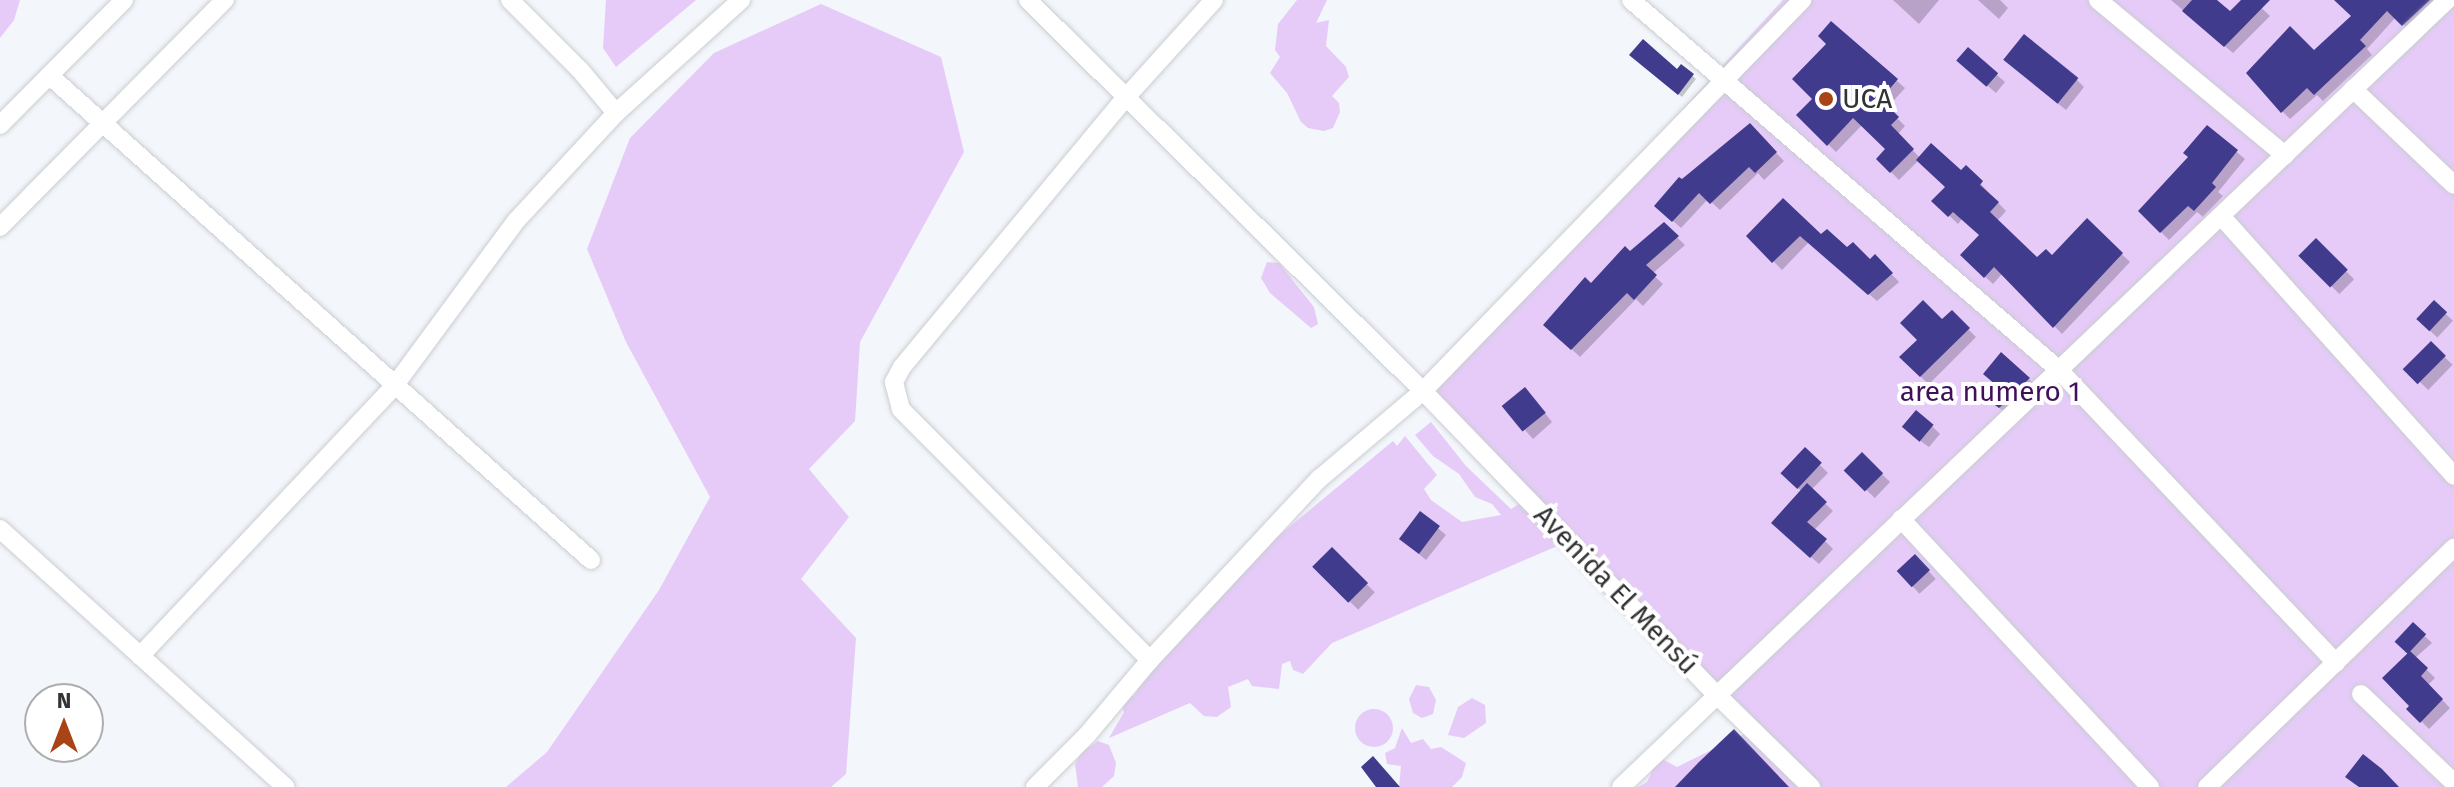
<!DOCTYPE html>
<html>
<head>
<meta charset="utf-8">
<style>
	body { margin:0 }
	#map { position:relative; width:2454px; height:787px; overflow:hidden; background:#f3f6fb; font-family:"Fira Sans",sans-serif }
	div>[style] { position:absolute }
	.green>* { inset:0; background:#e6cbf9 }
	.round { border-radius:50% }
	.shadow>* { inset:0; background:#0003; transform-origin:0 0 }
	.building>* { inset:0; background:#403b8c; transform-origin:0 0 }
	.roads { filter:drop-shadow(0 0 2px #cacdd1) drop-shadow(0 0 2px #cacdd1) }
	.street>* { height:18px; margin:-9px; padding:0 9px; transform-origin:9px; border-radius:9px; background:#fff }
	.dots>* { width:22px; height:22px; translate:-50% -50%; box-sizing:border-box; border:4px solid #fff; border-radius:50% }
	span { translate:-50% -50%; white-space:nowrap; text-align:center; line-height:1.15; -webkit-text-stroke:8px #fff; paint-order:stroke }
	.poi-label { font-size:28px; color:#323335 }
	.left { translate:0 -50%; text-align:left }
	.park-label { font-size:28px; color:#42105b }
	.street-label { font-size:28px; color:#323335 }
	.north { position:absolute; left:24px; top:683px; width:80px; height:80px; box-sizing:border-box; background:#fff; border:2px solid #adadae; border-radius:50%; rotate:0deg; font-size:22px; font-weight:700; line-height:32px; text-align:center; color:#323335 }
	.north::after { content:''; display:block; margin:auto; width:28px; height:36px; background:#a94416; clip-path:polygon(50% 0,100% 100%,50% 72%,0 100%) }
</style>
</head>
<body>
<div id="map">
	<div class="green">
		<div style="clip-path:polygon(0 0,20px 0,14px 20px,0 38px)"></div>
		<div style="clip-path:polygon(606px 0,696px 0,616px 67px,603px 48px)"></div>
		<div style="clip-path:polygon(1297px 0,1327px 0,1316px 23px,1329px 20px,1326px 46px,1346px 67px,1349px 77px,1332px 96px,1339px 103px,1340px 112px,1333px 128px,1324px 131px,1308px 128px,1301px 122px,1287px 93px,1270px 73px,1280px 57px,1275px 50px,1278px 24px)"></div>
		<div style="clip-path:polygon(1783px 0,2454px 0,2454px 787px,1638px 787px,1647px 782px,1655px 764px,1664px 760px,1677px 767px,1752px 730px,1569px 541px,1332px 643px,1303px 674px,1293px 670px,1290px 661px,1282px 664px,1279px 689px,1252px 686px,1248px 679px,1228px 687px,1231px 707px,1217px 717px,1204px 716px,1190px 703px,1109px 738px,1124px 712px,1120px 703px,1126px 695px,1134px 696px,1169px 636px,1259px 552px,1393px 441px,1397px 446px,1405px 436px,1437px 475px,1424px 489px,1431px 500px,1462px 522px,1501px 515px,1492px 504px,1475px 497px,1459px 474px,1433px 456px,1415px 435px,1431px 422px,1466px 466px,1511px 509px,1527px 499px,1423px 391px)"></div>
		<div style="clip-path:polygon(821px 4px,941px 57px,964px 152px,860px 342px,855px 421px,809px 469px,849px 517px,801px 579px,856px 638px,846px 774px,831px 787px,506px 787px,547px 752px,659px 590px,710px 497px,626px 342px,587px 249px,630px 138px,714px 53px)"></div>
		<div style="clip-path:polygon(1267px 262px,1279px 263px,1314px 307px,1318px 324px,1311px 328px,1270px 293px,1261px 278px)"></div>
		<div style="clip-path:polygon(1416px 685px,1429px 687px,1436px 700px,1433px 714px,1422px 718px,1413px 713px,1409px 699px)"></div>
		<div style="clip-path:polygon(1472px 698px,1485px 705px,1486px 723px,1464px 738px,1448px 735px,1458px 707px)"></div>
		<div class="round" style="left:1355px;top:709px;width:38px;height:38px"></div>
		<div style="clip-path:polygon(1402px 728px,1411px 743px,1423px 739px,1431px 749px,1441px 747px,1466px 763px,1462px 777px,1452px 787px,1399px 787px,1401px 766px,1387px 764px,1385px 753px,1395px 748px)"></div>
		<div style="clip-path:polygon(1098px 741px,1109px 745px,1116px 763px,1114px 776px,1102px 787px,1078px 787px,1075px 764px,1082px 752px)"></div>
	</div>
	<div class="shadow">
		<div style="clip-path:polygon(1893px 0,1939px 0,1919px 24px)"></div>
		<div style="clip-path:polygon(1978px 0,2000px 0,2008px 8px,1999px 19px)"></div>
		<div style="clip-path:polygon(2171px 0,2214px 0,2230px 14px,2244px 0,2253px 0,2270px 16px,2233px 53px)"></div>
		<div style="clip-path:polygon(2337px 0,2445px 0,2411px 32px,2396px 17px,2367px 49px,2372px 55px,2323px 101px,2317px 95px,2290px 119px,2282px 111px,2314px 53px,2354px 16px)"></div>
		<div style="clip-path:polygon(1832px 24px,1905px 88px,1887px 108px,1905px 126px,1898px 134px,1920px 158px,1961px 173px,1966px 168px,2006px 211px,1997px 221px,2037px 260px,2052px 257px,2087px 221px,2130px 262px,2062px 334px,2003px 273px,1993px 284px,1962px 255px,1981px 236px,1962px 219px,1958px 224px,1934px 201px,1947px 188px,1919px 160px,1899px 180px,1878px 159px,1888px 150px,1862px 125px,1836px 152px,1798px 115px,1814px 99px)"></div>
		<div style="clip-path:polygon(1968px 50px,2005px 82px,1996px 93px,1967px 68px)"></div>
		<div style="clip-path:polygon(1635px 58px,1677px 72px,1681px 66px,1696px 79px,1682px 97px)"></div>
		<div style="clip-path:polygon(2014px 68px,2076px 79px,2084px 87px,2066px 110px)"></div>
		<div style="clip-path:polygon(1750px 126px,1784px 161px,1764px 180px,1758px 173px,1720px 210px,1708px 199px,1681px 228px,1665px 214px,1681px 182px)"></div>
		<div style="clip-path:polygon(2207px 127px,2245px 159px,2218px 192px,2223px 196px,2203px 217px,2197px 212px,2169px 240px,2140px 211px,2190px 157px)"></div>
		<div style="clip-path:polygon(1783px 201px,1821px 236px,1870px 262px,1875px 257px,1899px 282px,1877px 301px,1809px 242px,1782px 270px,1749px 236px)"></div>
		<div style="clip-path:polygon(1664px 225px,1685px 245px,1652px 274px,1663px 284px,1643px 306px,1636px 299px,1580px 357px,1546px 325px)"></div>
		<div style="left:2316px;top:241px;width:54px;height:21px;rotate:45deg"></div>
		<div style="left:2434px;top:303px;width:26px;height:23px;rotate:43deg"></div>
		<div style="left:1952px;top:313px;width:34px;height:67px;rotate:45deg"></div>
		<div style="left:2431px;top:344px;width:30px;height:35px;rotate:44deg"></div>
		<div style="clip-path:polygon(2029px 379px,2036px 387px,2008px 415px,1995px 404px)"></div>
		<div style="clip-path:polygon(1533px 398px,1552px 422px,1533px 439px,1504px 407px)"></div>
		<div style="clip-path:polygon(1932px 426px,1940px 434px,1929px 447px,1912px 435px)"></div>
		<div style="clip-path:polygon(1805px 450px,1828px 473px,1811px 490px,1833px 511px,1814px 530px,1833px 549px,1819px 564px,1781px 531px,1802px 492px,1783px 473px)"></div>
		<div style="left:1862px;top:455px;width:39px;height:22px;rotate:44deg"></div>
		<div style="clip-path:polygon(1421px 514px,1446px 535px,1426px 560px,1407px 544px)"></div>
		<div style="left:1331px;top:550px;width:61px;height:24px;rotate:44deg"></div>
		<div style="left:1915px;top:556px;width:31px;height:22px;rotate:48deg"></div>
		<div style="clip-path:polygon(2413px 625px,2432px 643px,2415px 658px,2435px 678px,2428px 685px,2450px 708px,2429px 729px,2409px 709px,2410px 654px,2396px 640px)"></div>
	</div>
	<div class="building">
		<div style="clip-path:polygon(2192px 0,2217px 0,2230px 11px,2241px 0,2270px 0,2224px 47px,2182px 11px)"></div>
		<div style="clip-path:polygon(2334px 0,2430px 0,2402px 26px,2387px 11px,2360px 40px,2366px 46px,2314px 95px,2307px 88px,2281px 113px,2246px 73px,2290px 26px,2314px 50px,2351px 16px)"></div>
		<div style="clip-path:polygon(1831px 21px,1898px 79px,1881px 99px,1899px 117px,1891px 125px,1914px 149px,1890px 173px,1876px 159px,1885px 149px,1853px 118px,1827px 146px,1796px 115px,1812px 99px,1792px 79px,1826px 44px,1818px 36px)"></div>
		<div style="left:2024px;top:34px;width:70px;height:33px;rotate:39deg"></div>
		<div style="clip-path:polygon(1643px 39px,1677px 69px,1681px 64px,1694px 74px,1678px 95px,1629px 55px)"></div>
		<div style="left:1968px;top:47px;width:40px;height:18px;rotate:41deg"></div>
		<div style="clip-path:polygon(1750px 123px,1777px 152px,1755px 173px,1749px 167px,1710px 204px,1699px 193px,1672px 222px,1654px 206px,1679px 177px,1682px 179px)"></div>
		<div style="clip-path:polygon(2207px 125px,2238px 150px,2212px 183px,2216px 187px,2194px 211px,2188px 206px,2160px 233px,2138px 211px,2188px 157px,2183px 153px)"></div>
		<div style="clip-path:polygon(1931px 143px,1961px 170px,1966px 165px,1983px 181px,1980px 185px,1999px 202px,1990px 212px,2037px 257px,2046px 249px,2052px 255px,2087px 218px,2123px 253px,2053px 328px,1994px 267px,1984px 278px,1960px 255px,1979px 235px,1953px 212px,1948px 217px,1931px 201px,1945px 187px,1916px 160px)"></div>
		<div style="clip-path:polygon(1783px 198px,1821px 234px,1827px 229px,1847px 247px,1853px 242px,1870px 259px,1875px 254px,1893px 273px,1868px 295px,1800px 236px,1772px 263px,1746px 236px)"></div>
		<div style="clip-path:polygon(1664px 222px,1679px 236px,1646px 265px,1657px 275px,1634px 300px,1627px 293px,1571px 350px,1543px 325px,1585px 277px,1591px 283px,1625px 246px,1630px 251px)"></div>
		<div style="left:2316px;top:238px;width:45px;height:25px;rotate:45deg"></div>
		<div style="clip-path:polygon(1923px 300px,1942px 319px,1952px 310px,1970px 328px,1920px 377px,1899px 357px,1917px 340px,1900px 323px)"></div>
		<div style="left:2434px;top:300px;width:18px;height:26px;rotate:43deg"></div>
		<div style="left:2431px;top:341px;width:21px;height:40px;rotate:45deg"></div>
		<div style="clip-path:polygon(2001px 352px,2030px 378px,1999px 408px,1984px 397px,1996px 385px,1983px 374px)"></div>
		<div style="left:1525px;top:387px;width:33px;height:30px;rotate:51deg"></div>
		<div style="left:1916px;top:410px;width:23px;height:22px;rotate:40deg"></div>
		<div style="left:1805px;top:447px;width:23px;height:36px;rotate:43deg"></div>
		<div style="left:1862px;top:452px;width:30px;height:26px;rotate:45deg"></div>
		<div style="clip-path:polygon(1807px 483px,1827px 502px,1807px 522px,1827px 539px,1810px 558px,1771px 523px)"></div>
		<div style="left:1420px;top:511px;width:25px;height:35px;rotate:37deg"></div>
		<div style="left:1332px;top:547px;width:51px;height:28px;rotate:45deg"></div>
		<div style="left:1915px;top:554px;width:22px;height:25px;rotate:47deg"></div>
		<div style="left:2413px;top:622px;width:18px;height:27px;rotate:43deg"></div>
		<div style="clip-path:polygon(2410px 651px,2428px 668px,2421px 676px,2443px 699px,2420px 723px,2406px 709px,2409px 706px,2382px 678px)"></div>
		<div style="clip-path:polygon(1734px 729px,1789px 787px,1675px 787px,1699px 762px)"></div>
		<div style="clip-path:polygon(2363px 754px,2382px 769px,2399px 787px,2359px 787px,2345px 777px)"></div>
		<div style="clip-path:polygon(1373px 756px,1400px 787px,1376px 787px,1361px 767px)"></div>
	</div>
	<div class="roads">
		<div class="street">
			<div style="left:1028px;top:0;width:556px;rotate:44.71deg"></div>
			<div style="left:1423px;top:391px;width:423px;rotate:46deg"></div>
			<div style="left:1717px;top:695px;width:132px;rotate:44.4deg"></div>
			<div style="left:1631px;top:0;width:566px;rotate:40.84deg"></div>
			<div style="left:2059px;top:370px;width:403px;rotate:46.6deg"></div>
			<div style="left:2098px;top:0;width:243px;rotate:39.7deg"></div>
			<div style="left:50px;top:76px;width:726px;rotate:41.82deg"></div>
			<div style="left:2353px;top:89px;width:139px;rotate:43.5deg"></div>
			<div style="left:616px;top:113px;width:169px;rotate:-42.1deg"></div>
			<div style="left:0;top:125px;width:176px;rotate:-45.2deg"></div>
			<div style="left:2221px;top:216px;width:349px;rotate:48.1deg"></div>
			<div style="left:0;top:227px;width:320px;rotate:-45.3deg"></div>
			<div style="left:1901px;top:519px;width:366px;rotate:47.1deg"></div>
			<div style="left:0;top:529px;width:385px;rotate:42.1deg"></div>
			<div style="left:140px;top:656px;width:372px;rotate:-46.7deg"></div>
			<div style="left:395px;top:385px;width:204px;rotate:-53.6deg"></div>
			<div style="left:516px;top:221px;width:147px;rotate:-47.2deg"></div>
			<div style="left:616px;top:113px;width:56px;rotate:-129.9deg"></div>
			<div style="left:580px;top:70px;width:99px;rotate:-135deg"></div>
			<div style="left:1150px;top:660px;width:354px;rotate:-134.8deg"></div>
			<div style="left:901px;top:409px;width:28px;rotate:-105deg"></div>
			<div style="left:894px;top:382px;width:17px;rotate:-62deg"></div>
			<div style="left:902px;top:367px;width:355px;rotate:-50.3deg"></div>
			<div style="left:1129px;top:94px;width:127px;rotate:-47.9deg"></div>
			<div style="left:2361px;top:694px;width:129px;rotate:43.7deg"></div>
			<div style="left:1035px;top:787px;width:74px;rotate:-45deg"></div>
			<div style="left:1087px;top:735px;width:98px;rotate:-50deg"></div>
			<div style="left:1150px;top:660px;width:248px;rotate:-47deg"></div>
			<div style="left:1319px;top:479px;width:136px;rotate:-40.2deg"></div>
			<div style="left:1423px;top:391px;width:545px;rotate:-45.89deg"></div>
			<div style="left:1621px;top:787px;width:1141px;rotate:-43.61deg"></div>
			<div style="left:2207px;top:787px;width:344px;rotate:-44.1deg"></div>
		</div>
	</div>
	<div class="dots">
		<div style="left:1826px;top:99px;background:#a94416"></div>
	</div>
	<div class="poi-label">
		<span class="left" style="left:1842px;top:99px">UCA</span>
	</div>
	<div class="park-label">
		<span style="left:1990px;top:392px">area numero 1</span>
	</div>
	<div class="street-label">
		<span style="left:1616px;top:590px;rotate:46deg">Avenida El Mensú</span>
	</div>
	<div class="north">N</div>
</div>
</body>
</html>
